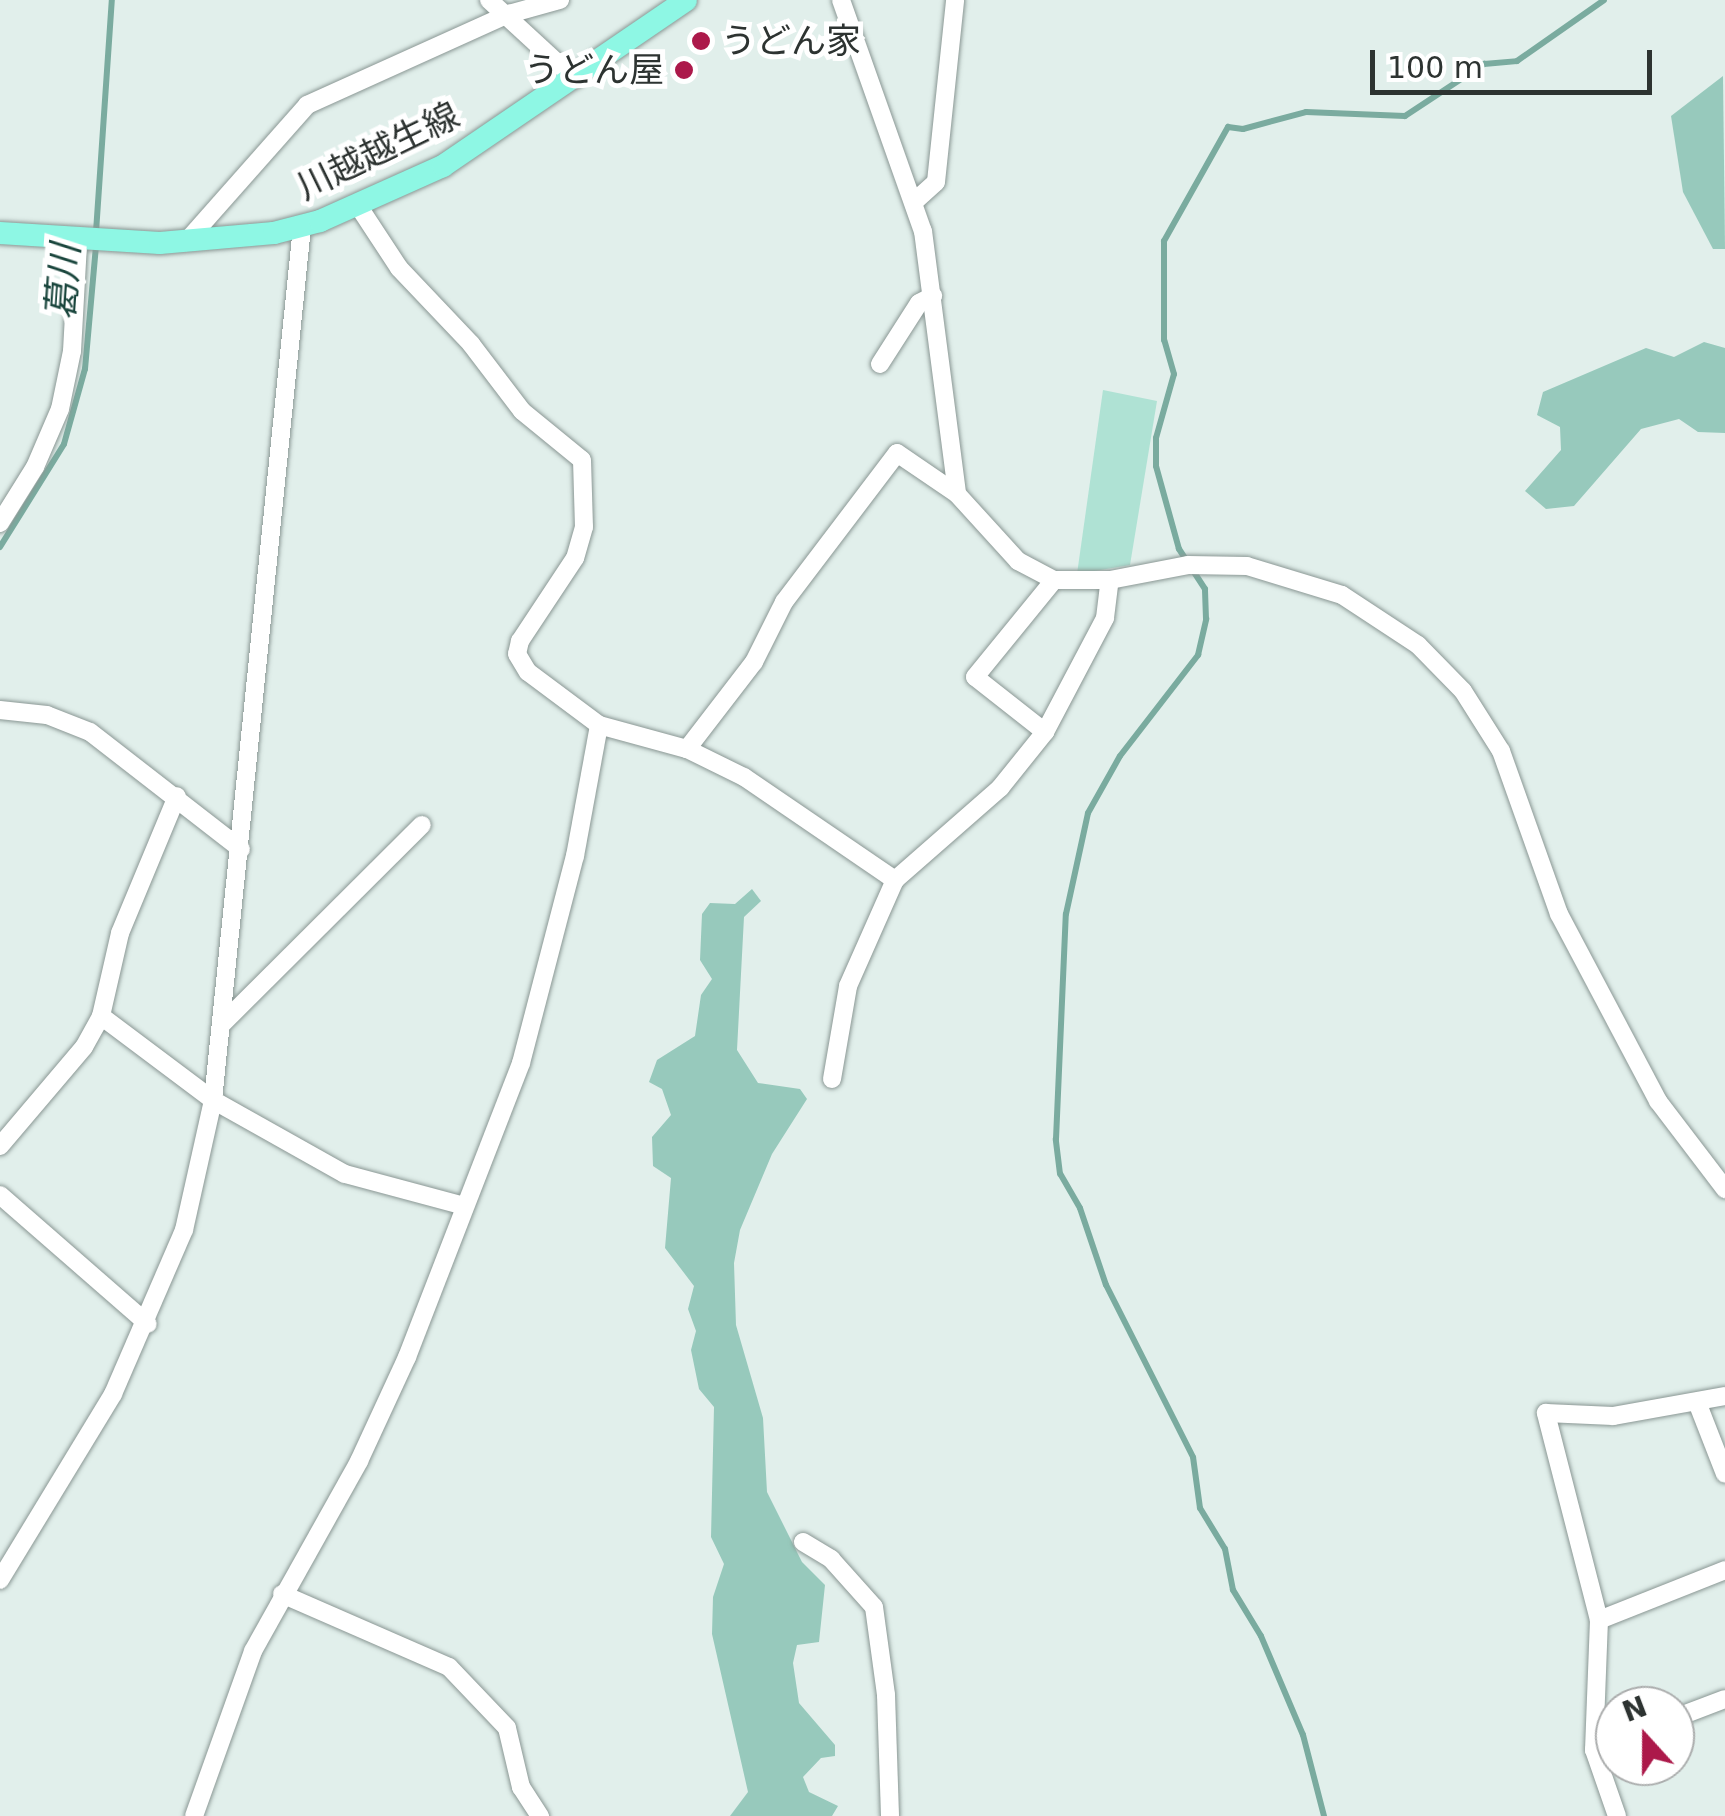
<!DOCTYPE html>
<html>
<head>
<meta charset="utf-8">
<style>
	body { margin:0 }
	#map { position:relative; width:1725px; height:1816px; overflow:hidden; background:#e1efeb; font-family:"DejaVu Sans","Noto Sans JP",sans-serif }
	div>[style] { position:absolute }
	.green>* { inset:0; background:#afe2d4 }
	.forest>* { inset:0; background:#97c9bc }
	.stream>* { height:6px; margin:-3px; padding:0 3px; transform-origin:3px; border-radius:3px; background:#7aab9f }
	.roads { filter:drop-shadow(0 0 2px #8a9794) drop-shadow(0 0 2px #8a9794) }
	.minor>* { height:18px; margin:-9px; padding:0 9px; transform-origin:9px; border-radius:9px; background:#fff }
	.major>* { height:22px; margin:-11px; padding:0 11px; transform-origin:11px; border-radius:11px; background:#8ef7e4 }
	.dots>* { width:28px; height:28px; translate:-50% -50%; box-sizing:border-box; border:5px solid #fff; border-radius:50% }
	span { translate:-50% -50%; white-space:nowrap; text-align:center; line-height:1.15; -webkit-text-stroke:10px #fff; paint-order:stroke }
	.poi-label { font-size:35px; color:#2d3331 }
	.left { translate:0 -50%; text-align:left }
	.right { translate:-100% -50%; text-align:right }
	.street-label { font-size:35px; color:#2d3331 }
	.water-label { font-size:38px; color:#19453c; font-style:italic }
	.north { position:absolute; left:1595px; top:1686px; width:100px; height:100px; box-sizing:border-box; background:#fff; border:2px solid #abadad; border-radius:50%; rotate:339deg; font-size:28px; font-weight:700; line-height:40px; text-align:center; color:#2d3331 }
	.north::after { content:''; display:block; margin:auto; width:35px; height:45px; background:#ac194a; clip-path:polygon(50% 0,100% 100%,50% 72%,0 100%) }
	.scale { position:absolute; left:1370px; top:50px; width:282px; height:45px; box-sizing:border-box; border:5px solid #2d3331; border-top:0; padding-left:12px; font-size:30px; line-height:35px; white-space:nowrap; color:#2d3331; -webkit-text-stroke:8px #fff; paint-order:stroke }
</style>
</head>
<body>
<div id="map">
	<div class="green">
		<div style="clip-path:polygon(1103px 390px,1157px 401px,1130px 565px,1077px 574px)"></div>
	</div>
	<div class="forest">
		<div style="clip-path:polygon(1723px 76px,1725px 249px,1713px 249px,1683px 192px,1671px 116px)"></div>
		<div style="clip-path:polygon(1704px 342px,1725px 348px,1725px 433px,1698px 432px,1679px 419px,1641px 429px,1574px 506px,1546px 509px,1525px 491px,1561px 450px,1560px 427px,1537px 415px,1543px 392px,1646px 348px,1674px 357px)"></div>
		<div style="clip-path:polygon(752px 889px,761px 901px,744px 917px,737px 1050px,758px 1083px,800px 1089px,807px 1099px,772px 1154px,740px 1230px,734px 1263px,736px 1325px,763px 1418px,767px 1492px,802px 1562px,825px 1585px,819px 1642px,797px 1645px,793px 1663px,799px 1703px,835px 1745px,835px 1756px,821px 1758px,803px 1777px,809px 1792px,838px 1806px,832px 1816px,730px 1816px,748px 1792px,712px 1634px,713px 1597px,724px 1564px,711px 1537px,714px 1407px,699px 1389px,691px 1350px,696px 1331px,688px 1309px,694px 1286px,665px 1248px,671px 1178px,653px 1166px,652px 1137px,671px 1115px,662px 1089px,649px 1082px,657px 1060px,695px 1036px,701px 995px,712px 979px,700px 960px,702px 914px,710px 903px,735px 904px)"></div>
	</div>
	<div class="stream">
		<div style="left:96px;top:232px;width:233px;rotate:-86.1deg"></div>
		<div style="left:0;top:547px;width:121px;rotate:-58.1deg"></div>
		<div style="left:64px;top:444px;width:78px;rotate:-74.4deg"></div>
		<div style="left:85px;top:369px;width:124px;rotate:-84.9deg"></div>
		<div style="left:1324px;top:1816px;width:84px;rotate:-104.5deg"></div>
		<div style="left:1303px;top:1735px;width:108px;rotate:-113deg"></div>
		<div style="left:1261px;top:1636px;width:54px;rotate:-121.3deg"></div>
		<div style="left:1233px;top:1590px;width:42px;rotate:-101deg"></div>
		<div style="left:1225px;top:1549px;width:48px;rotate:-121.4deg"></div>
		<div style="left:1200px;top:1508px;width:51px;rotate:-97.8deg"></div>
		<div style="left:1193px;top:1457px;width:193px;rotate:-116.8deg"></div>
		<div style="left:1106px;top:1285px;width:81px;rotate:-108.7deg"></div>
		<div style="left:1080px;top:1208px;width:39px;rotate:-120deg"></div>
		<div style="left:1060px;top:1174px;width:35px;rotate:-97deg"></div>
		<div style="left:1056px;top:1139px;width:225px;rotate:-87.5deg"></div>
		<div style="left:1066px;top:914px;width:103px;rotate:-77.7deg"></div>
		<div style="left:1088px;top:813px;width:65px;rotate:-60.7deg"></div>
		<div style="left:1120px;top:756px;width:128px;rotate:-52.3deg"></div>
		<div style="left:1198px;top:655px;width:37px;rotate:-77deg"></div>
		<div style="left:1206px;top:619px;width:30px;rotate:-92deg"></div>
		<div style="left:1205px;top:589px;width:48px;rotate:-123deg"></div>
		<div style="left:1179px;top:549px;width:86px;rotate:-105.5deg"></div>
		<div style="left:1156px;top:466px;width:28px;rotate:-90deg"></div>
		<div style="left:1156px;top:438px;width:66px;rotate:-74.3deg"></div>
		<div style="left:1174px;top:374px;width:35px;rotate:-106deg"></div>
		<div style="left:1164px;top:340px;width:99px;rotate:-90deg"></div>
		<div style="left:1164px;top:241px;width:131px;rotate:-60.7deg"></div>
		<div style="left:1228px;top:127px;width:15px;rotate:8deg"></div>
		<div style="left:1243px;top:129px;width:65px;rotate:-15.1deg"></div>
		<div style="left:1306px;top:112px;width:99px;rotate:2.3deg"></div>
		<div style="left:1405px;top:116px;width:95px;rotate:-33.4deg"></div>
		<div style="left:1484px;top:64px;width:33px;rotate:-5deg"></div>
		<div style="left:1517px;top:61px;width:106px;rotate:-35deg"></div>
	</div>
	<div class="roads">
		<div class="minor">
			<div style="left:489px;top:0;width:117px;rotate:42.6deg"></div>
			<div style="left:841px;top:0;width:245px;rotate:70.5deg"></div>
			<div style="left:923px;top:231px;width:265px;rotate:82.6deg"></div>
			<div style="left:957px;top:494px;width:91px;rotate:47.7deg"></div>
			<div style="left:1018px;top:561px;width:41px;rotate:27.8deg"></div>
			<div style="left:1054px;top:580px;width:56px"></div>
			<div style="left:1110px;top:580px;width:79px;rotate:-10.9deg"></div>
			<div style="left:1188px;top:565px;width:59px;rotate:1deg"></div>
			<div style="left:1247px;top:566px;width:99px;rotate:17deg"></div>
			<div style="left:1342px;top:595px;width:91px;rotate:33.3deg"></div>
			<div style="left:1418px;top:645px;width:64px;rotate:45.6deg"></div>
			<div style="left:1463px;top:691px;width:71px;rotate:57.7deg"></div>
			<div style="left:1501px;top:751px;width:173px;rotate:70.4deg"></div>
			<div style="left:1559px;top:914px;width:212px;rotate:62.1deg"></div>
			<div style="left:1658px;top:1101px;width:111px;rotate:52.7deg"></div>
			<div style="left:915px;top:201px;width:28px;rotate:-42deg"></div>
			<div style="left:936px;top:182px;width:183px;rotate:-84deg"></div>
			<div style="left:359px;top:207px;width:73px;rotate:56.7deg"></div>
			<div style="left:399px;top:268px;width:105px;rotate:46.5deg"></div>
			<div style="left:471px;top:344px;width:84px;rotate:52.7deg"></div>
			<div style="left:522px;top:411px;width:77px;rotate:39.2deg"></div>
			<div style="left:582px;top:460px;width:67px;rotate:88.3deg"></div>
			<div style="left:584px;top:527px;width:32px;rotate:106deg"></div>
			<div style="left:575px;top:558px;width:100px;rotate:123.5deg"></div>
			<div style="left:520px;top:641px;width:13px;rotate:103deg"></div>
			<div style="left:517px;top:654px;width:21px;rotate:59deg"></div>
			<div style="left:528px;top:672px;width:89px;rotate:36.7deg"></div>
			<div style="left:599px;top:725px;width:91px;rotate:15.3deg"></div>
			<div style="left:687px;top:749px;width:64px;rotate:26.2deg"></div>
			<div style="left:744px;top:777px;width:183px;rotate:34.3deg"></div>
			<div style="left:186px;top:242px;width:183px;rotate:-48.5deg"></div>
			<div style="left:307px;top:105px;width:222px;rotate:-24.3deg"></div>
			<div style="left:509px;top:14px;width:53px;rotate:-15.4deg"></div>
			<div style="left:880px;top:364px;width:72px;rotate:-57.4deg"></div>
			<div style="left:919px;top:303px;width:16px;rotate:-27deg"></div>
			<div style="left:0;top:523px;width:66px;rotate:-58deg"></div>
			<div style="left:35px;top:467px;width:63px;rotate:-66.7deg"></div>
			<div style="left:60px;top:409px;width:59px;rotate:-78.3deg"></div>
			<div style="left:72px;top:351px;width:109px;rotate:-86.8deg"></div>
			<div style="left:0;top:710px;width:47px;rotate:6.1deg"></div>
			<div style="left:47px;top:715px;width:46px;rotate:21.6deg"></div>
			<div style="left:90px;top:732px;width:191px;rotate:37.8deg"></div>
			<div style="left:1045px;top:732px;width:89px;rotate:-141.8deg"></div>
			<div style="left:975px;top:677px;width:125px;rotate:-50.8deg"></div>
			<div style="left:687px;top:749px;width:110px;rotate:-52.4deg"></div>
			<div style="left:754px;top:662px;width:67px;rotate:-63.4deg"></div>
			<div style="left:784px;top:602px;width:187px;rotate:-52.8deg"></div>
			<div style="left:897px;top:453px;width:73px;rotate:34.3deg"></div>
			<div style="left:101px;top:1016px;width:140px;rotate:36.9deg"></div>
			<div style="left:213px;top:1100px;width:151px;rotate:29.3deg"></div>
			<div style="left:345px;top:1174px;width:120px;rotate:15deg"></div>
			<div style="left:222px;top:1024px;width:282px;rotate:-44.9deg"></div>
			<div style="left:832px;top:1079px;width:94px;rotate:-80.2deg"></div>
			<div style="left:848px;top:986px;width:116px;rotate:-66.1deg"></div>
			<div style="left:895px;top:880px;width:140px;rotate:-41.2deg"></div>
			<div style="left:1000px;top:788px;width:72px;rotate:-51.2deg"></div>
			<div style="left:1045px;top:732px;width:129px;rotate:-62.2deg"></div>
			<div style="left:1105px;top:618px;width:38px;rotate:-83deg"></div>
			<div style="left:0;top:1146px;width:130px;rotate:-49.7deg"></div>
			<div style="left:84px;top:1047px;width:35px;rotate:-61deg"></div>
			<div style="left:101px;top:1016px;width:85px;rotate:-77.1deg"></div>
			<div style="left:120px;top:933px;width:148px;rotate:-67.4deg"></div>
			<div style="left:0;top:1195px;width:196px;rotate:41.1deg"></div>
			<div style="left:1697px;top:1402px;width:77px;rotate:68.7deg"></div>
			<div style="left:803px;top:1542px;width:33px;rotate:31deg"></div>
			<div style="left:831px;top:1559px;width:64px;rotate:48.1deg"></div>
			<div style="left:874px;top:1607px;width:89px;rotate:82.2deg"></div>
			<div style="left:886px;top:1695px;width:121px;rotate:88.1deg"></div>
			<div style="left:0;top:1580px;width:218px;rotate:-58.7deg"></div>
			<div style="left:113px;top:1394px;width:179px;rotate:-66.6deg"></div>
			<div style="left:184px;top:1230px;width:133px;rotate:-77.4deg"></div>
			<div style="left:213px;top:1100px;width:878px;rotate:-84.18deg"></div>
			<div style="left:282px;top:1594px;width:182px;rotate:23.6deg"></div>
			<div style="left:449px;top:1667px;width:84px;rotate:46.4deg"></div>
			<div style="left:507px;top:1728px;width:61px;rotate:76.7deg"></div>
			<div style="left:521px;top:1787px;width:35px;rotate:57deg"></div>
			<div style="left:1599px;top:1620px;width:136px;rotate:-21.6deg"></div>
			<div style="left:1675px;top:1718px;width:53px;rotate:-20.8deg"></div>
			<div style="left:1594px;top:1750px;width:22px;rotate:-21deg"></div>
			<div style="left:194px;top:1816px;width:175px;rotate:-70.3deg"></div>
			<div style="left:253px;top:1651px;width:218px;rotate:-60.8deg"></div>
			<div style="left:359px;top:1461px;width:115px;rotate:-65.2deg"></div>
			<div style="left:407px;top:1357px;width:315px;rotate:-68.8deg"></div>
			<div style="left:521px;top:1063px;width:214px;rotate:-75.4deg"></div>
			<div style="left:575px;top:856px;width:133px;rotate:-79.6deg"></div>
			<div style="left:1617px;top:1816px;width:70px;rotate:-109.2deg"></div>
			<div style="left:1594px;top:1750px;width:130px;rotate:-87.8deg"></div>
			<div style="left:1599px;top:1620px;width:214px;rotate:-104.4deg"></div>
			<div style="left:1546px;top:1413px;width:67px;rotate:2.6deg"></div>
			<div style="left:1613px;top:1416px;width:114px;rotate:-10.1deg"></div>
		</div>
		<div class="major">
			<div style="left:0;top:233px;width:160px;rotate:3.6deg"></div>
			<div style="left:160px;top:243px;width:114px;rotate:-5deg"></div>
			<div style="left:274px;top:233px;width:48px;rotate:-14.6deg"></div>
			<div style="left:320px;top:221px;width:135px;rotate:-24.1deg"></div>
			<div style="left:443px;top:166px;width:294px;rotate:-34.3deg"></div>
		</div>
	</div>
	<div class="dots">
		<div style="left:701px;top:41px;background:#ac194a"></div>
		<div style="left:684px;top:70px;background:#ac194a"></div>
	</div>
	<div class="poi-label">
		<span class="left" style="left:721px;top:41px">うどん家</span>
		<span class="right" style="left:664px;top:70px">うどん屋</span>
	</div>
	<div class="street-label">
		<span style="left:378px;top:151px;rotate:-26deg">川越越生線</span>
	</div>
	<div class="water-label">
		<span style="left:64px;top:282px;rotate:-86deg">葛川</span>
	</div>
	<div class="north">N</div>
	<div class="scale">100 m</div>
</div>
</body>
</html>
